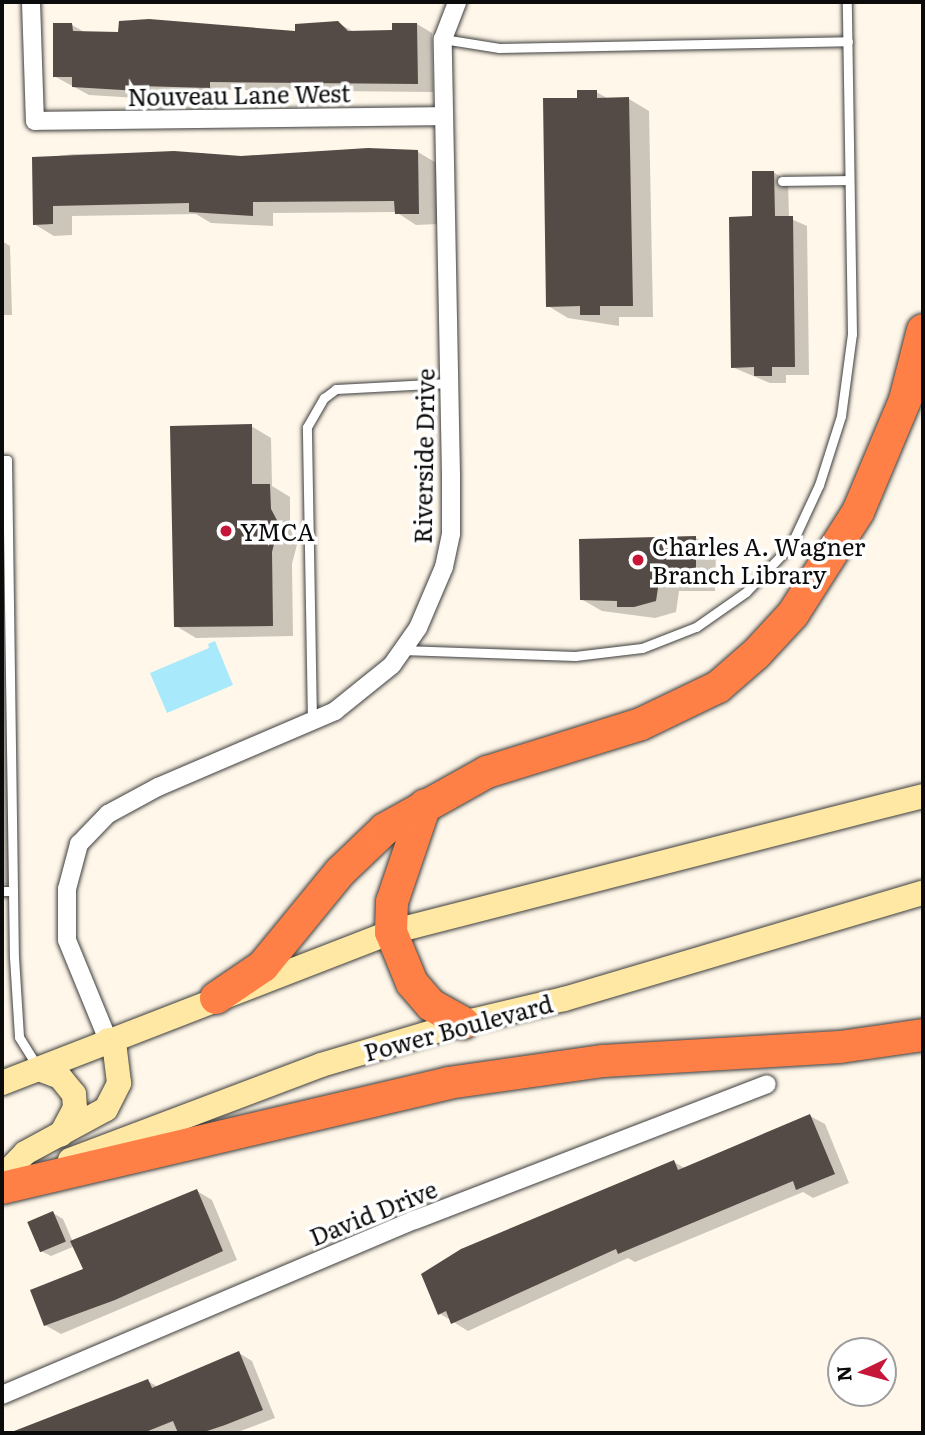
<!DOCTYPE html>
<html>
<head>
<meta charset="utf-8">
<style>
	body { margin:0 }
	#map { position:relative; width:925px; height:1435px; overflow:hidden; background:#fff7e9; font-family:Literata,serif }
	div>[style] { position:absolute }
	.water>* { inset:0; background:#a8e9fc }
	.shadow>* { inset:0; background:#0003 }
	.building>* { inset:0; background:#544a46; transform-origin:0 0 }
	.roads { filter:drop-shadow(0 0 2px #3e3e3e) drop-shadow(0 0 2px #3e3e3e) }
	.lane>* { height:9px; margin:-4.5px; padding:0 4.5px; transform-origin:4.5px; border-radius:4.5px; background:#fff }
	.street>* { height:18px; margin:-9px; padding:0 9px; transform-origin:9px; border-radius:9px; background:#fff }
	.secondary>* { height:24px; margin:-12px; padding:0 12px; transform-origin:12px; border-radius:12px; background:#ffe8a4 }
	.highway>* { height:32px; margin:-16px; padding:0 16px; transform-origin:16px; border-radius:16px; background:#ff8047 }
	.dots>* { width:19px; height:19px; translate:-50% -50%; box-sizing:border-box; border:4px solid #fff; border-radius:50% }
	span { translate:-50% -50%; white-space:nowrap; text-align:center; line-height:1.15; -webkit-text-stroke:7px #fff; paint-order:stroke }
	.street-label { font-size:24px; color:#0b0b0b }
	.poi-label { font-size:24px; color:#0b0b0b }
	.left { translate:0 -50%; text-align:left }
	.frame { position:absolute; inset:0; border:4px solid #0b0b0b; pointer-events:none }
	.north { position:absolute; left:827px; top:1337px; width:70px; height:70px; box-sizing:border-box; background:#fff; border:2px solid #9d9d9d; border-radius:50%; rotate:265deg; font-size:19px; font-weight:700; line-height:28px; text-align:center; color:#0b0b0b }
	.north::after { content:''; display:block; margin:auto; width:24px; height:32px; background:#c71739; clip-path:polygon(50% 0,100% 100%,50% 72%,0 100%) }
</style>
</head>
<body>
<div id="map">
	<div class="water">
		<div style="clip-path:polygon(215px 641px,233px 685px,167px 713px,150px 673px,209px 648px,208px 644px)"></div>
	</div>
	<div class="shadow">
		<div style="clip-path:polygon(338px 23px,354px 32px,394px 32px,417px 24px,432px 33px,433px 92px,224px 90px,224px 96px,154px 94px,154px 99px,89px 95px,54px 76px,72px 25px,86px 33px,297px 33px)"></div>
		<div style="clip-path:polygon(596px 92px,609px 99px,629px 99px,649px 111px,653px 317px,619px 317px,619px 326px,568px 318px,548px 306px,579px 99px)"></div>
		<div style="clip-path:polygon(418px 152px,438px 164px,438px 224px,416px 225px,396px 212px,273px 213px,273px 226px,211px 223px,196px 214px,72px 216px,72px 235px,54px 236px,34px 224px,34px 159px,73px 154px,204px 153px,213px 158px)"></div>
		<div style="clip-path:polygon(773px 172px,788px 181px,789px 218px,807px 226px,809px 375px,786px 375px,786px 383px,770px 383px,732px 367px,753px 218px)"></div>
		<div style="clip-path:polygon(2px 241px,10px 246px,12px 315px,2px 315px)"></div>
		<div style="clip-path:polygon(251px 426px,271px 438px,272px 486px,290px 497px,290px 522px,299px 537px,292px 564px,293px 636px,196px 638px,176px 626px)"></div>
		<div style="clip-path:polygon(696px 538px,716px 550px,715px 591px,679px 591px,676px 612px,655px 618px,602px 611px,581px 599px)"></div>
		<div style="clip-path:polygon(2px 539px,7px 542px,13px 884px,2px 884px)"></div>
		<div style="clip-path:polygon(810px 1116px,825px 1124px,849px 1183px,813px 1198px,803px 1192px,635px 1262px,628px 1258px,468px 1331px,439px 1313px,674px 1162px,686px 1169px)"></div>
		<div style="clip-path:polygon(197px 1191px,212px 1200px,237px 1260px,61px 1334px,45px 1325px,85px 1270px,75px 1246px,51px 1256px,41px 1251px,53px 1213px,63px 1219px,73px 1242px)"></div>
		<div style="clip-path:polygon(239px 1353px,252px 1361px,275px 1418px,235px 1433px,34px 1433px,31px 1426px,148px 1381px,158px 1387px)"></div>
	</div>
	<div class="building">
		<div style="clip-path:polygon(149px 19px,295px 31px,295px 24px,324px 22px,338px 21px,348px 31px,392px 30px,392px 23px,417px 23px,418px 84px,210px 82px,210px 88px,139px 86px,139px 91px,72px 87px,72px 77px,53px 77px,53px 23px,72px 23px,73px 31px,118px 32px,119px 21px)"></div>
		<div style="clip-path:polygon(577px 90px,597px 90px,597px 98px,629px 97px,633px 306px,600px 306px,600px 315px,580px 315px,580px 306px,546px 307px,543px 98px,577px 98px)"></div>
		<div style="clip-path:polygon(368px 148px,418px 150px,419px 214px,395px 214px,394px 201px,253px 202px,253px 216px,189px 212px,189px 203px,53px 206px,53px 224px,33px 225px,32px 157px,174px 151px,241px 156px)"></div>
		<div style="clip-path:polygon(752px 171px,774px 171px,775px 216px,793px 216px,795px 367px,772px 367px,772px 376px,754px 376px,754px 367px,731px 368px,729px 217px,752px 216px)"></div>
		<div style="clip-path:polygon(252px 424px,252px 484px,270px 484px,271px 509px,279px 524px,272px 552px,273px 626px,174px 627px,170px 426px)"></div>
		<div style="clip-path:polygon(696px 536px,696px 580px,659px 581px,656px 601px,634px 607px,617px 607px,617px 601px,580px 600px,579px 539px)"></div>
		<div style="clip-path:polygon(810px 1114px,835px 1174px,796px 1190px,793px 1181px,618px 1254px,616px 1249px,451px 1324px,446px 1311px,438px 1315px,421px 1274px,461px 1249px,674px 1160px,678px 1170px)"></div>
		<div style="clip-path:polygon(197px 1189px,223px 1251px,115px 1300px,44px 1326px,30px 1290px,83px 1269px,70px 1241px)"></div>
		<div style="left:53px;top:1211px;width:33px;height:28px;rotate:67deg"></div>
		<div style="clip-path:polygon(239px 1351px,263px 1410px,225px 1425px,201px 1433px,178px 1433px,173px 1421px,143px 1433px,9px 1433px,148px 1379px,152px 1388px)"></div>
	</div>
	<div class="roads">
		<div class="lane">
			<div style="left:443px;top:39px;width:57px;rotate:9.1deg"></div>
			<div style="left:499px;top:48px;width:349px;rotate:-1.1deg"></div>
			<div style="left:782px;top:181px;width:67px;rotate:-0.9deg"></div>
			<div style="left:2px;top:460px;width:5px"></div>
			<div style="left:7px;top:460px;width:497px;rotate:89.2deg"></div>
			<div style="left:14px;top:957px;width:80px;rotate:86.4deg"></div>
			<div style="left:19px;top:1037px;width:36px;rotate:58deg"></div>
			<div style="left:402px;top:650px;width:173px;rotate:2deg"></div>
			<div style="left:575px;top:656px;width:67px;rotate:-6.8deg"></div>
			<div style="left:642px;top:648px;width:58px;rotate:-21.3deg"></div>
			<div style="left:696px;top:627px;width:61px;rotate:-35deg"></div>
			<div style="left:746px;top:592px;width:65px;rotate:-46.2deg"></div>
			<div style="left:791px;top:545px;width:66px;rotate:-65deg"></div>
			<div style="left:819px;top:485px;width:72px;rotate:-72.3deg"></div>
			<div style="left:841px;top:416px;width:83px;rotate:-82.4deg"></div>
			<div style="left:852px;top:334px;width:332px;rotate:-90.9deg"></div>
			<div style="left:312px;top:721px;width:294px;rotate:-91deg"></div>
			<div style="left:307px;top:427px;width:34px;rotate:-60deg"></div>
			<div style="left:324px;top:398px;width:15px;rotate:-37deg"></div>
			<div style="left:336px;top:389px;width:113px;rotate:-3deg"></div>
			<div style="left:2px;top:891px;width:11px"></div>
		</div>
		<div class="street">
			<div style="left:31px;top:2px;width:119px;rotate:88.1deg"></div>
			<div style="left:35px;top:121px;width:409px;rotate:-0.7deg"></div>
			<div style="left:108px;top:1040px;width:108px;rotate:-112.3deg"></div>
			<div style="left:67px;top:940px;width:51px;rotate:-90deg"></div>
			<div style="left:67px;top:889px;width:47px;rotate:-75.1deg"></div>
			<div style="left:79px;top:844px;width:42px;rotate:-46deg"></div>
			<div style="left:108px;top:814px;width:57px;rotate:-28.4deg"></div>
			<div style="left:158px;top:787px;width:193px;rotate:-23.2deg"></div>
			<div style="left:335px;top:711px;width:73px;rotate:-38.9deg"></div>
			<div style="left:392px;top:665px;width:45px;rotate:-54.9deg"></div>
			<div style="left:418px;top:628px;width:66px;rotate:-66.9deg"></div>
			<div style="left:444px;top:567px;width:34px;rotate:-78deg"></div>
			<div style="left:451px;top:534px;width:59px;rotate:-90deg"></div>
			<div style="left:451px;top:475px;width:436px;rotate:-91.1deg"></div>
			<div style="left:443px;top:39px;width:40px;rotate:-69deg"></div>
			<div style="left:2px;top:1395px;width:449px;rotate:-23deg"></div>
			<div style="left:415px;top:1220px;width:377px;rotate:-21.1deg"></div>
		</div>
		<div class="secondary">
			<div style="left:39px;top:1069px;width:22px;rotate:21deg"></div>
			<div style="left:60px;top:1077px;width:22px;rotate:51deg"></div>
			<div style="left:74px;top:1094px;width:14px;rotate:86deg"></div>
			<div style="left:75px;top:1108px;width:30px;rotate:118deg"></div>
			<div style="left:2px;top:1083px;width:417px;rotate:-21.2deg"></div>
			<div style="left:391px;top:932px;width:549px;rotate:-14.34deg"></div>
			<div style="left:70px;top:1160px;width:268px;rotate:-20.7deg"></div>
			<div style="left:321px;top:1065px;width:148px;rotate:-16.5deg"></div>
			<div style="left:463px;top:1023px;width:104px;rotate:-13.4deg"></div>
			<div style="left:564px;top:999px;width:374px;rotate:-16.5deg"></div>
			<div style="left:2px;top:1177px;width:33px;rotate:-46deg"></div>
			<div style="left:25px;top:1153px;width:92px;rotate:-28.5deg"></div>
			<div style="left:106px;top:1109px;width:29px;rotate:-63deg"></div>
			<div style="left:119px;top:1083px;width:32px;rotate:-97deg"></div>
			<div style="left:115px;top:1051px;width:13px;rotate:-122deg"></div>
		</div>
		<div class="highway">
			<div style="left:425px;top:805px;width:102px;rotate:108.8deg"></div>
			<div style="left:392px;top:902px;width:30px;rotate:92deg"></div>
			<div style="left:391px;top:932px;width:55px;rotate:67.6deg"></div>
			<div style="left:412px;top:983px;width:29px;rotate:49deg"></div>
			<div style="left:431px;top:1005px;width:37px;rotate:29deg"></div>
			<div style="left:216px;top:998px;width:57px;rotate:-34.2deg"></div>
			<div style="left:263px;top:966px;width:122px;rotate:-50.7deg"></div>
			<div style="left:340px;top:872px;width:62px;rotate:-43.7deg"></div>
			<div style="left:385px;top:829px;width:117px;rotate:-29.2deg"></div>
			<div style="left:487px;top:772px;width:161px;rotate:-17.3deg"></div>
			<div style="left:641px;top:724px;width:85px;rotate:-25.7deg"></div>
			<div style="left:718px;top:687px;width:50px;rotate:-41deg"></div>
			<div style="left:756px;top:654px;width:54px;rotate:-47.2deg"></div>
			<div style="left:793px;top:614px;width:121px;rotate:-57.5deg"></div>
			<div style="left:858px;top:512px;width:121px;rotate:-67.2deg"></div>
			<div style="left:905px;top:400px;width:72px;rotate:-75.6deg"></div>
			<div style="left:2px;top:1188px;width:458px;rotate:-13.2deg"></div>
			<div style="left:448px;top:1083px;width:157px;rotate:-8.1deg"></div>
			<div style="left:603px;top:1061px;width:237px;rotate:-3.4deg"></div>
			<div style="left:840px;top:1047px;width:84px;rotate:-8.2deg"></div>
		</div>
	</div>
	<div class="dots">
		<div style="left:226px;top:531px;background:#c71739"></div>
		<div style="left:638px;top:560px;background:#c71739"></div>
	</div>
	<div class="street-label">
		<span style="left:239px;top:94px;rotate:-1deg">Nouveau Lane West</span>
		<span style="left:423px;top:456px;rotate:-89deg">Riverside Drive</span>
		<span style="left:458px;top:1027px;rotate:-15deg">Power Boulevard</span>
		<span style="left:373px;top:1212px;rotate:-22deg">David Drive</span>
	</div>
	<div class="poi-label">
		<span class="left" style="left:240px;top:531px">YMCA</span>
		<span class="left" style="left:652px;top:560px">Charles A. Wagner<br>Branch Library</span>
	</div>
	<div class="frame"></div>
	<div class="north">N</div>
</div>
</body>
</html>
